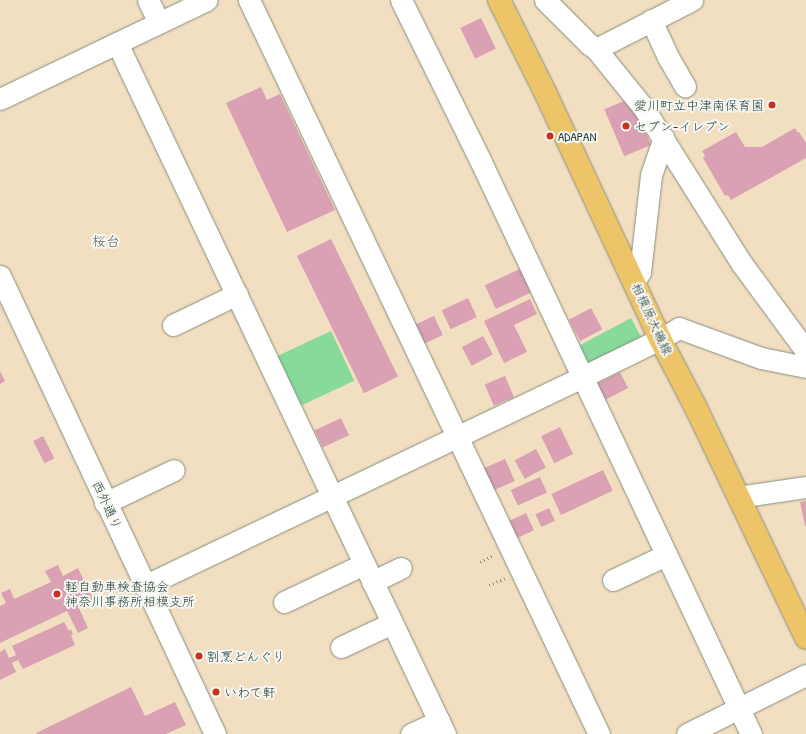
<!DOCTYPE html>
<html>
<head>
<meta charset="utf-8">
<style>
	body { margin:0 }
	#map { position:relative; width:806px; height:734px; overflow:hidden; background:#f2dfc2; font-family:"Patrick Hand","Klee One",sans-serif }
	div>[style] { position:absolute }
	.green>* { inset:0; background:#87da9c; transform-origin:0 0 }
	.building>* { inset:0; background:#d9a1b3; transform-origin:0 0 }
	.path>* { height:2.5px; margin-top:-1.25px; transform-origin:0; background:repeating-linear-gradient(90deg,#888e7b 0 1px,transparent 0 4px) }
	.roads { filter:drop-shadow(0 0 1px #888e7b) drop-shadow(0 0 1px #888e7b) }
	.minor>* { height:21px; margin:-10.5px; padding:0 10.5px; transform-origin:10.5px; border-radius:10.5px; background:#fff }
	.major>* { height:22px; margin:-11px; padding:0 11px; transform-origin:11px; border-radius:11px; background:#eec469 }
	.dots>* { width:11px; height:11px; translate:-50% -50%; box-sizing:border-box; border:2px solid #f6f6f2; border-radius:50% }
	span { translate:-50% -50%; white-space:nowrap; text-align:center; line-height:1.15; -webkit-text-stroke:4px #f6f6f2; paint-order:stroke }
	.poi-label { font-size:13px; color:#1f3d34 }
	.right { translate:-100% -50%; text-align:right }
	.left { translate:0 -50%; text-align:left }
	.street-label { font-size:13px; color:#1f3d34 }
	.neighbourhood-label { font-size:14px; color:#606060 }
</style>
</head>
<body>
<div id="map">
	<div class="green">
		<div style="left:631px;top:318px;width:24px;height:67px;rotate:62deg"></div>
		<div style="left:331px;top:331px;width:55px;height:65px;rotate:65deg"></div>
	</div>
	<div class="building">
		<div style="left:481px;top:18px;width:34px;height:23px;rotate:64deg"></div>
		<div style="clip-path:polygon(261px 87px,267px 100px,280px 94px,335px 210px,287px 232px,226px 103px)"></div>
		<div style="left:631px;top:98px;width:51px;height:29px;rotate:67deg"></div>
		<div style="clip-path:polygon(795px 128px,797px 132px,799px 132px,806px 143px,806px 158px,731px 200px,728px 195px,725px 196px,703px 158px,705px 156px,702px 151px,736px 132px,745px 147px,762px 147px)"></div>
		<div style="left:331px;top:239px;width:153px;height:38px;rotate:64deg"></div>
		<div style="left:522px;top:268px;width:26px;height:41px;rotate:65deg"></div>
		<div style="left:468px;top:298px;width:21px;height:29px;rotate:65deg"></div>
		<div style="clip-path:polygon(530px 299px,537px 314px,514px 325px,527px 352px,504px 363px,484px 321px)"></div>
		<div style="left:591px;top:308px;width:24px;height:25px;rotate:62deg"></div>
		<div style="left:434px;top:316px;width:21px;height:21px;rotate:65deg"></div>
		<div style="left:483px;top:336px;width:21px;height:24px;rotate:62deg"></div>
		<div style="clip-path:polygon(0 371px,5px 381px,0 384px)"></div>
		<div style="left:620px;top:372px;width:18px;height:29px;rotate:63deg"></div>
		<div style="left:505px;top:376px;width:23px;height:22px;rotate:67deg"></div>
		<div style="left:341px;top:418px;width:19px;height:29px;rotate:65deg"></div>
		<div style="left:560px;top:427px;width:30px;height:21px;rotate:64deg"></div>
		<div style="left:43px;top:436px;width:25px;height:11px;rotate:63deg"></div>
		<div style="left:536px;top:449px;width:21px;height:24px;rotate:62deg"></div>
		<div style="left:505px;top:459px;width:24px;height:23px;rotate:66deg"></div>
		<div style="left:603px;top:470px;width:23px;height:57px;rotate:65deg"></div>
		<div style="left:540px;top:477px;width:17px;height:32px;rotate:66deg"></div>
		<div style="clip-path:polygon(806px 501px,806px 526px,805px 526px,800px 502px)"></div>
		<div style="left:549px;top:508px;width:14px;height:15px;rotate:65deg"></div>
		<div style="left:526px;top:513px;width:19px;height:20px;rotate:65deg"></div>
		<div style="clip-path:polygon(58px 565px,63px 576px,78px 568px,93px 599px,78px 606px,88px 628px,78px 633px,67px 611px,0 643px,0 606px,6px 603px,1px 593px,10px 589px,14px 599px,51px 582px,45px 571px)"></div>
		<div style="clip-path:polygon(64px 622px,69px 631px,71px 629px,73px 635px,71px 635px,75px 645px,23px 669px,18px 660px,12px 663px,16px 672px,0 680px,0 652px,5px 649px,9px 658px,16px 655px,12px 646px)"></div>
		<div style="clip-path:polygon(131px 687px,145px 716px,175px 702px,186px 725px,166px 734px,37px 734px,36px 733px)"></div>
	</div>
	<div class="path">
		<div style="left:480px;top:562px;width:16px;rotate:-27deg"></div>
		<div style="left:489px;top:585px;width:17px;rotate:-24deg"></div>
	</div>
	<div class="roads">
		<div class="minor">
			<div style="left:148px;top:0;width:25px;rotate:64deg"></div>
			<div style="left:249px;top:0;width:813px;rotate:64.51deg"></div>
			<div style="left:401px;top:0;width:181px;rotate:63.7deg"></div>
			<div style="left:481px;top:162px;width:633px;rotate:64.73deg"></div>
			<div style="left:545px;top:0;width:62px;rotate:45deg"></div>
			<div style="left:589px;top:44px;width:9px;rotate:36deg"></div>
			<div style="left:596px;top:49px;width:75px;rotate:51deg"></div>
			<div style="left:643px;top:107px;width:186px;rotate:57.8deg"></div>
			<div style="left:742px;top:264px;width:108px;rotate:53.7deg"></div>
			<div style="left:651px;top:20px;width:41px;rotate:65.3deg"></div>
			<div style="left:668px;top:57px;width:34px;rotate:60deg"></div>
			<div style="left:117px;top:43px;width:765px;rotate:64.61deg"></div>
			<div style="left:596px;top:49px;width:108px;rotate:-27deg"></div>
			<div style="left:0;top:99px;width:229px;rotate:-25.6deg"></div>
			<div style="left:0;top:276px;width:506px;rotate:64.85deg"></div>
			<div style="left:634px;top:282px;width:12px;rotate:-59deg"></div>
			<div style="left:640px;top:272px;width:98px;rotate:-83.5deg"></div>
			<div style="left:651px;top:175px;width:39px;rotate:-71deg"></div>
			<div style="left:173px;top:325px;width:71px;rotate:-25.8deg"></div>
			<div style="left:738px;top:497px;width:69px;rotate:-8.4deg"></div>
			<div style="left:105px;top:503px;width:76px;rotate:-25.6deg"></div>
			<div style="left:613px;top:580px;width:59px;rotate:-25.3deg"></div>
			<div style="left:372px;top:582px;width:32px;rotate:-26deg"></div>
			<div style="left:144px;top:586px;width:485px;rotate:-25.5deg"></div>
			<div style="left:582px;top:377px;width:87px;rotate:-26deg"></div>
			<div style="left:660px;top:339px;width:22px;rotate:-30deg"></div>
			<div style="left:679px;top:328px;width:87px;rotate:20.1deg"></div>
			<div style="left:761px;top:358px;width:46px;rotate:11.3deg"></div>
			<div style="left:284px;top:602px;width:89px;rotate:-25.4deg"></div>
			<div style="left:341px;top:647px;width:56px;rotate:-25.2deg"></div>
			<div style="left:411px;top:734px;width:31px;rotate:-25deg"></div>
			<div style="left:687px;top:734px;width:133px;rotate:-26.4deg"></div>
		</div>
		<div class="major">
			<div style="left:499px;top:0;width:103px;rotate:63.4deg"></div>
			<div style="left:545px;top:92px;width:272px;rotate:65deg"></div>
			<div style="left:660px;top:339px;width:76px;rotate:62.4deg"></div>
			<div style="left:695px;top:406px;width:257px;rotate:64.4deg"></div>
		</div>
	</div>
	<div class="dots">
		<div style="left:772px;top:105px;background:#c8321e"></div>
		<div style="left:626px;top:126px;background:#c8321e"></div>
		<div style="left:550px;top:136px;background:#c8321e"></div>
		<div style="left:57px;top:594px;background:#c8321e"></div>
		<div style="left:199px;top:656px;background:#c8321e"></div>
		<div style="left:216px;top:692px;background:#c8321e"></div>
	</div>
	<div class="poi-label">
		<span class="right" style="left:764px;top:105px">愛川町立中津南保育園</span>
		<span class="left" style="left:634px;top:126px">セブン-イレブン</span>
		<span class="left" style="left:558px;top:136px">ADAPAN</span>
		<span class="left" style="left:65px;top:594px">軽自動車検査協会<br>神奈川事務所相模支所</span>
		<span class="left" style="left:207px;top:656px">割烹どんぐり</span>
		<span class="left" style="left:224px;top:692px">いわて軒</span>
	</div>
	<div class="street-label">
		<span style="left:652px;top:319px;rotate:65deg">相模原大磯線</span>
		<span style="left:107px;top:505px;rotate:65deg">西外通り</span>
	</div>
	<div class="neighbourhood-label">
		<span style="left:106px;top:241px">桜台</span>
	</div>
</div>
</body>
</html>
